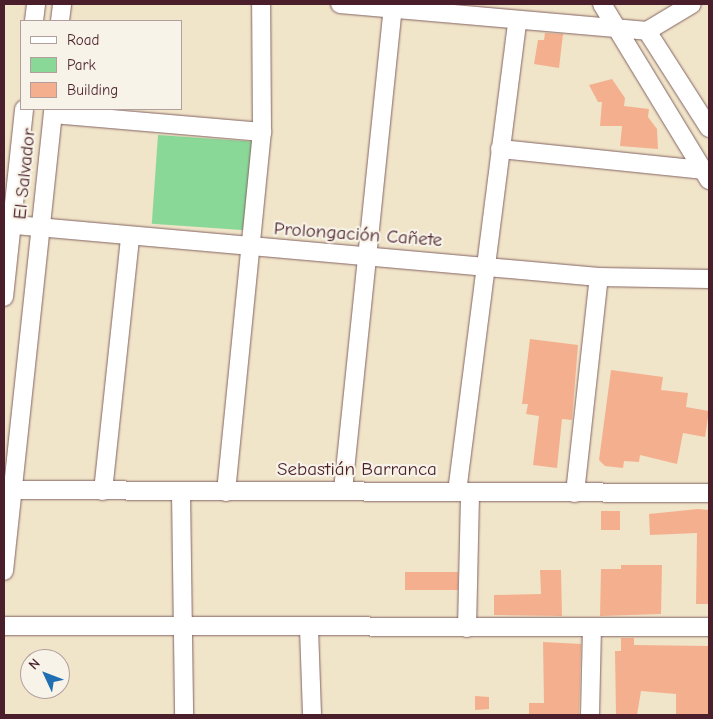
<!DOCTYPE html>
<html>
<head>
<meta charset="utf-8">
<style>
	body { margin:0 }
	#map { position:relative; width:713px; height:719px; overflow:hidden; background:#f0e4c9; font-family:"Comic Neue",sans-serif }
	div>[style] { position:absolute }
	.green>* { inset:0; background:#89d897; transform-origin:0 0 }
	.building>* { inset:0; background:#f4b08e; transform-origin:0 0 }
	.roads { filter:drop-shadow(0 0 1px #846462) drop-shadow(0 0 1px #846462) }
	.minor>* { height:18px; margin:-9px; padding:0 9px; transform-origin:9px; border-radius:9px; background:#fff }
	span { translate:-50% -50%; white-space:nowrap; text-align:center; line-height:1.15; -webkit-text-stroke:4.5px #f7f3e8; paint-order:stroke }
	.street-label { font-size:19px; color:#4a1f2b }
	.frame { position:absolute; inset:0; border:5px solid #4a1f2b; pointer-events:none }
	.legend { position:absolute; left:20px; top:20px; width:162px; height:90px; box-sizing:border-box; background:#f7f3e8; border:1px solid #b29e9c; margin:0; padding:6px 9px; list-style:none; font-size:15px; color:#4a1f2b }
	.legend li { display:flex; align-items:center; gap:10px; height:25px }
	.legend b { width:25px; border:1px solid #b29e9c }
	.north { position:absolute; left:20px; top:649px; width:50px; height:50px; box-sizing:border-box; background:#f7f3e8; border:1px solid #b29e9c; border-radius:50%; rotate:313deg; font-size:14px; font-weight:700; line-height:20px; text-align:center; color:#4a1f2b }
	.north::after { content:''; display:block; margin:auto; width:18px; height:22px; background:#1f6fb2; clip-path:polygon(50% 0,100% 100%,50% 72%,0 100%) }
</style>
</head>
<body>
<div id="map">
	<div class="green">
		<div style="left:158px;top:135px;width:94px;height:89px;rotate:4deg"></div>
	</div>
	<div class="building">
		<div style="clip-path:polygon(545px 33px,563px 34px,559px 68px,534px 64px,538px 40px,544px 40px)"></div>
		<div style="clip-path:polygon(612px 79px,625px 98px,624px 106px,649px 109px,648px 117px,657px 129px,658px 149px,620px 146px,622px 126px,600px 126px,602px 102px,598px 102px,589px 85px)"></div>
		<div style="clip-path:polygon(530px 339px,578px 345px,572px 420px,562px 419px,557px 468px,533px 465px,539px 416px,526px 414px,528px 404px,522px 404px)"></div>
		<div style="clip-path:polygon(611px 370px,663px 377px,661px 390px,688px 393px,686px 407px,709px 411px,705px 437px,683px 433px,677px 464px,640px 455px,639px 462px,624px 461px,623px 468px,605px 466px,599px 460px)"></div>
		<div style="clip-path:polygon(698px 509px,709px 510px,709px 604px,696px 604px,697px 533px,650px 535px,649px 514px)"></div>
		<div style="left:601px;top:511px;width:19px;height:19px"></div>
		<div style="clip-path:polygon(621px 565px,662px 565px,661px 614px,600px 616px,601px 569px,621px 569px)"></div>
		<div style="clip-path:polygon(540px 570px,561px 570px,562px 616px,494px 615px,494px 595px,541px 594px)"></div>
		<div style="left:405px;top:572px;width:53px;height:18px"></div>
		<div style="clip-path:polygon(621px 638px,634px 638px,634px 645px,709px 646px,709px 715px,676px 715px,676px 694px,641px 691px,637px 715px,616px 715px,615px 651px,621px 651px)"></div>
		<div style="clip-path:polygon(543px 642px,581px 644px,579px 715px,529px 715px,529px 703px,544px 703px)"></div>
		<div style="clip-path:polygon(475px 696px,489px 697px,489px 709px,475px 710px)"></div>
	</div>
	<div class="roads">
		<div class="minor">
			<div style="left:340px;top:4px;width:308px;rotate:5deg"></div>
			<div style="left:602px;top:4px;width:206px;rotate:58.7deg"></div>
			<div style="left:34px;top:21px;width:17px;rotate:-83deg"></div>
			<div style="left:60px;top:21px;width:17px;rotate:-83deg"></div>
			<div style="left:647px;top:31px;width:115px;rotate:57.4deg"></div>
			<div style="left:647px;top:31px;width:52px;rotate:-31deg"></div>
			<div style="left:53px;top:114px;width:210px;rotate:4.9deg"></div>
			<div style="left:500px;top:149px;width:204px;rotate:5.9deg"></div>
			<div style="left:4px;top:224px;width:597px;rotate:5.09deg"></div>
			<div style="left:599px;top:277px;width:110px;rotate:1deg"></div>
			<div style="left:4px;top:297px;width:189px;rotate:-83.9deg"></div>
			<div style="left:4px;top:490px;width:705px;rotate:0.24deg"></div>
			<div style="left:343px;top:490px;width:485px;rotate:-84.1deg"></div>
			<div style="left:103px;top:491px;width:254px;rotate:-83.9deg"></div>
			<div style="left:181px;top:492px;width:223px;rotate:89.2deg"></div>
			<div style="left:226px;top:492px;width:362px;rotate:-84.3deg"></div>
			<div style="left:262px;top:132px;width:128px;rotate:-90.4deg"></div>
			<div style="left:457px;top:492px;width:473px;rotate:-82.7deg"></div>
			<div style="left:575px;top:493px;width:217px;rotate:-83.7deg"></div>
			<div style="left:4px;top:571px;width:465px;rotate:-83.9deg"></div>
			<div style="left:4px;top:626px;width:705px;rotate:0.08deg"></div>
			<div style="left:309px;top:628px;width:87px;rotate:88deg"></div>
			<div style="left:467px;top:628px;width:136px;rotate:-88.7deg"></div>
			<div style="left:590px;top:715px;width:86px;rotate:-88.7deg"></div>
		</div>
	</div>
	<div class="street-label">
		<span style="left:25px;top:174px;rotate:-84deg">El Salvador</span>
		<span style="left:358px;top:235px;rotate:4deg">Prolongación Cañete</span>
		<span style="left:357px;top:470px">Sebastián Barranca</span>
	</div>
	<div class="frame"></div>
	<ul class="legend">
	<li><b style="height:6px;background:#fff"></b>Road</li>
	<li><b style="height:14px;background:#89d897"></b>Park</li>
	<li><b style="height:14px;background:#f4b08e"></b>Building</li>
	</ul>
	<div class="north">N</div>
</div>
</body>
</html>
